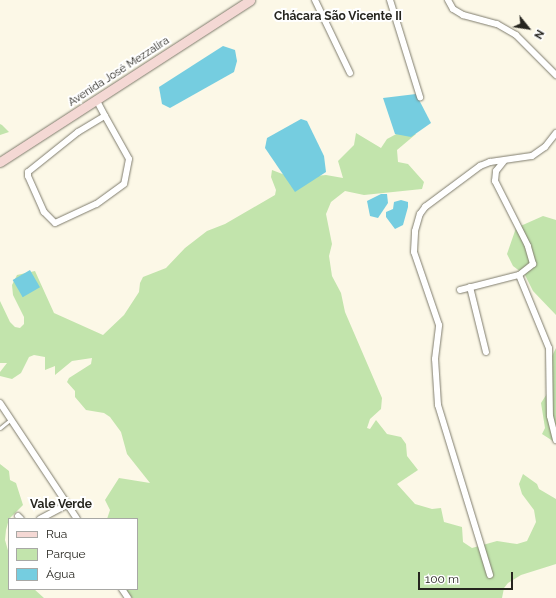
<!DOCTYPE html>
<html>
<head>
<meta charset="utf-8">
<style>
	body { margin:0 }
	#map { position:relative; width:556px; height:598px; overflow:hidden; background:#fcf8e7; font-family:Raleway,sans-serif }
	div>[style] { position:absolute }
	.green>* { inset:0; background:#c2e4ac }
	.water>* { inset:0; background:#75cde0; transform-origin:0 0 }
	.roads { filter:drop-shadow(0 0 1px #7f7c6d) drop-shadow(0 0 1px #7f7c6d) }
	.lane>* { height:3px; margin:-1.5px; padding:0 1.5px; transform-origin:1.5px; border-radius:1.5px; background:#fff }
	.street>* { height:6px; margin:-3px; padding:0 3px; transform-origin:3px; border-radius:3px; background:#fff }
	.secondary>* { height:9px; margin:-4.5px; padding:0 4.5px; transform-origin:4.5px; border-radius:4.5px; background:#f4d8d4 }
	span { translate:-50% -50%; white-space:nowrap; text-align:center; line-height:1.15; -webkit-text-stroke:4px #fff; paint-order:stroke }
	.street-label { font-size:11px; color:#26251f }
	.neighbourhood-label { font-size:12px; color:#26251f; font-weight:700 }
	.legend { position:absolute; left:8px; top:518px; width:130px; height:72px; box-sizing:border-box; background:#fff; border:1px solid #a8a8a5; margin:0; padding:5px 7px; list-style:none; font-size:12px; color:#26251f }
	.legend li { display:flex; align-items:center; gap:8px; height:20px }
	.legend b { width:20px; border:1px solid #a8a8a5 }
	.north { position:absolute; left:508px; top:8px; width:40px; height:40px; -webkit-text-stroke:3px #fff; paint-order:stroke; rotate:120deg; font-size:11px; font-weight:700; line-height:16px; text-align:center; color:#26251f }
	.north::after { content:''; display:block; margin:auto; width:14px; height:18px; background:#26251f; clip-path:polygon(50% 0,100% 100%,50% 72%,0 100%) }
	.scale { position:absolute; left:418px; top:572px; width:95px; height:18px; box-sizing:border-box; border:2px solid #26251f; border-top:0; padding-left:5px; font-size:12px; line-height:14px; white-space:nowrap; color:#26251f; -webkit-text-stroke:3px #fff; paint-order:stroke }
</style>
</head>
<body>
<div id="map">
	<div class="green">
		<div style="clip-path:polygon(0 124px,2px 125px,9px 132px,0 135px)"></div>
		<div style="clip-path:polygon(402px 131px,416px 134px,397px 150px,398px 162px,408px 164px,424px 182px,422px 189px,364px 195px,345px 191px,331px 202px,326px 214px,332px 244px,329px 256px,332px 276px,341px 293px,345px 312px,382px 398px,381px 409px,370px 419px,367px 428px,370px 429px,376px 420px,387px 434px,401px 437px,406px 444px,407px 456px,418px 470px,397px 484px,415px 504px,432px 509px,441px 508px,444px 522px,462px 527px,463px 542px,472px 548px,497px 541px,517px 544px,527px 541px,536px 522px,534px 510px,522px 494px,519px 484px,523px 474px,537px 484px,539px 489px,556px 499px,556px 564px,521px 575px,508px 583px,504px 588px,502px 598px,126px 598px,120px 589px,137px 589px,137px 519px,107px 519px,110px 510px,105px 500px,119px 478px,150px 483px,127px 454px,121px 432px,110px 417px,104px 413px,86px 410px,75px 397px,75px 391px,67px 382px,69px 378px,91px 364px,92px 358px,72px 361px,55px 375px,55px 366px,45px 370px,45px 357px,34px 355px,29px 357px,21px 373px,12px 379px,0 376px,0 372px,7px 363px,0 363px,0 301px,10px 322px,15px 327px,20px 328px,24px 324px,24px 317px,13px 295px,12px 285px,17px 275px,35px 271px,54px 313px,103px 335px,124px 315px,139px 292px,140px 283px,143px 277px,166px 268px,185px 248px,207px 231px,225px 224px,275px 195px,276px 190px,271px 177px,272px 170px,293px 178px,326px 175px,343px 178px,338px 161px,354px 145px,356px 133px,381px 148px,387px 139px)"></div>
		<div style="clip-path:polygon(543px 216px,556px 220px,556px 315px,533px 291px,525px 275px,513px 266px,507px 254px,516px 228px)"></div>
		<div style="clip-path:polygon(556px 348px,556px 443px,542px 434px,545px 428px,541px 403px,550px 389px,546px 368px)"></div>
		<div style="clip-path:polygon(0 464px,9px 471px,10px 480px,16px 483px,23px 505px,9px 519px,6px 530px,5px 540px,9px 554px,9px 589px,34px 589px,44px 598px,0 598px)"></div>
	</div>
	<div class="water">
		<div style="clip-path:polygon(223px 46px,235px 50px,237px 61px,234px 72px,170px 108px,162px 104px,159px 87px)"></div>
		<div style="clip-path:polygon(416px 94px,431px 123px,411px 137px,395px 134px,383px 98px)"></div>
		<div style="clip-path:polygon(301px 119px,307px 121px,324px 156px,326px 172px,295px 192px,265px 148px,267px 138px)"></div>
		<div style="clip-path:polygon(381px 194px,387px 194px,388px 203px,378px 218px,370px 216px,367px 201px)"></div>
		<div style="clip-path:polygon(401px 200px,408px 202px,408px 207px,403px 225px,395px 229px,386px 217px,386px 212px,393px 209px,394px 202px)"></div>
		<div style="left:30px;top:270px;width:20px;height:20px;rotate:60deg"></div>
	</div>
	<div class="roads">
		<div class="lane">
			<div style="left:0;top:428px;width:14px;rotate:-39deg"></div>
		</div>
		<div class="street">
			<div style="left:315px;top:0;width:81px;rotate:64.4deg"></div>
			<div style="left:390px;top:0;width:102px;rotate:72.8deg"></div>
			<div style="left:448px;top:0;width:10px;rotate:61deg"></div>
			<div style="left:453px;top:9px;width:12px;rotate:31deg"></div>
			<div style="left:463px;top:15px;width:35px;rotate:15deg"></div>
			<div style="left:497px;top:24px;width:22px;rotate:30deg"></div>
			<div style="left:516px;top:35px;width:57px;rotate:45deg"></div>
			<div style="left:97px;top:101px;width:17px;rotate:62deg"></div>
			<div style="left:105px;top:116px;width:49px;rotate:60.8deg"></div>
			<div style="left:129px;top:159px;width:25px;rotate:101deg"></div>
			<div style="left:124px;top:184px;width:34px;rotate:144deg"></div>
			<div style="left:96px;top:204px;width:45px;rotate:155.1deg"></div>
			<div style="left:55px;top:223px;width:16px;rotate:-135deg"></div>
			<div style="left:44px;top:212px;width:39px;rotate:-114deg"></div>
			<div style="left:28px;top:176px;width:4px;rotate:-90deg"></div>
			<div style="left:28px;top:172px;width:64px;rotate:-38.7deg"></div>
			<div style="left:78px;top:132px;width:31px;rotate:-31deg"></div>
			<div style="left:519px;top:275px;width:79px;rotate:67.7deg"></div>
			<div style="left:549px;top:348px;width:68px;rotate:89.2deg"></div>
			<div style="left:550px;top:416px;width:25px;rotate:76deg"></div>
			<div style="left:470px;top:287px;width:67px;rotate:76.2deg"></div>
			<div style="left:460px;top:290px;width:61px;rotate:-14.3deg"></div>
			<div style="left:519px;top:275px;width:18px;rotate:-38deg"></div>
			<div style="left:533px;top:264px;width:19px;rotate:-106deg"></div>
			<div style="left:528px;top:246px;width:73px;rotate:-116.9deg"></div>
			<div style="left:495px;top:181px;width:10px;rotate:-84deg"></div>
			<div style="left:496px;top:171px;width:13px;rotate:-51deg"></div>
			<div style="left:0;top:403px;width:139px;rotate:56.4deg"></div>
			<div style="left:18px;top:516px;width:4px;rotate:45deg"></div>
			<div style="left:40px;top:519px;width:32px;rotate:-28deg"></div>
			<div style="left:490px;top:575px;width:178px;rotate:-107deg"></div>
			<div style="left:438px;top:405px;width:46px;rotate:-93.7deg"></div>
			<div style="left:435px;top:359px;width:34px;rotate:-83deg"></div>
			<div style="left:439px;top:325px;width:77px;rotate:-108.9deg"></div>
			<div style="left:414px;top:252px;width:21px;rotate:-87deg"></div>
			<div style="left:415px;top:231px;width:18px;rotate:-74deg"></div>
			<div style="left:420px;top:214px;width:9px;rotate:-54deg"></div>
			<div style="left:425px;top:207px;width:69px;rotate:-36.7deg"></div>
			<div style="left:480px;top:166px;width:11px;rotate:-22deg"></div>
			<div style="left:490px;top:162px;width:42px;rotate:-8.1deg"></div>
			<div style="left:532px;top:156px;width:16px;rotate:-35deg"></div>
			<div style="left:545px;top:147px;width:18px;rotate:-52deg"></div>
			<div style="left:122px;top:589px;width:11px;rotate:56deg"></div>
		</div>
		<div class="secondary">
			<div style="left:0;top:162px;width:298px;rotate:-32.9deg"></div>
		</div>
	</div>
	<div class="street-label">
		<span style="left:119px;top:72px;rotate:-33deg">Avenida José Mezzalira</span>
	</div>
	<div class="neighbourhood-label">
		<span style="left:338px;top:17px">Chácara São Vicente II</span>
		<span style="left:61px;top:505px">Vale Verde</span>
	</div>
	<ul class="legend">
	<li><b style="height:5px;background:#f4d8d4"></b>Rua</li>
	<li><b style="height:11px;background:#c2e4ac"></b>Parque</li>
	<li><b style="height:11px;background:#75cde0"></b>Água</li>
	</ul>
	<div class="north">N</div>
	<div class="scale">100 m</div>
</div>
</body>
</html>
